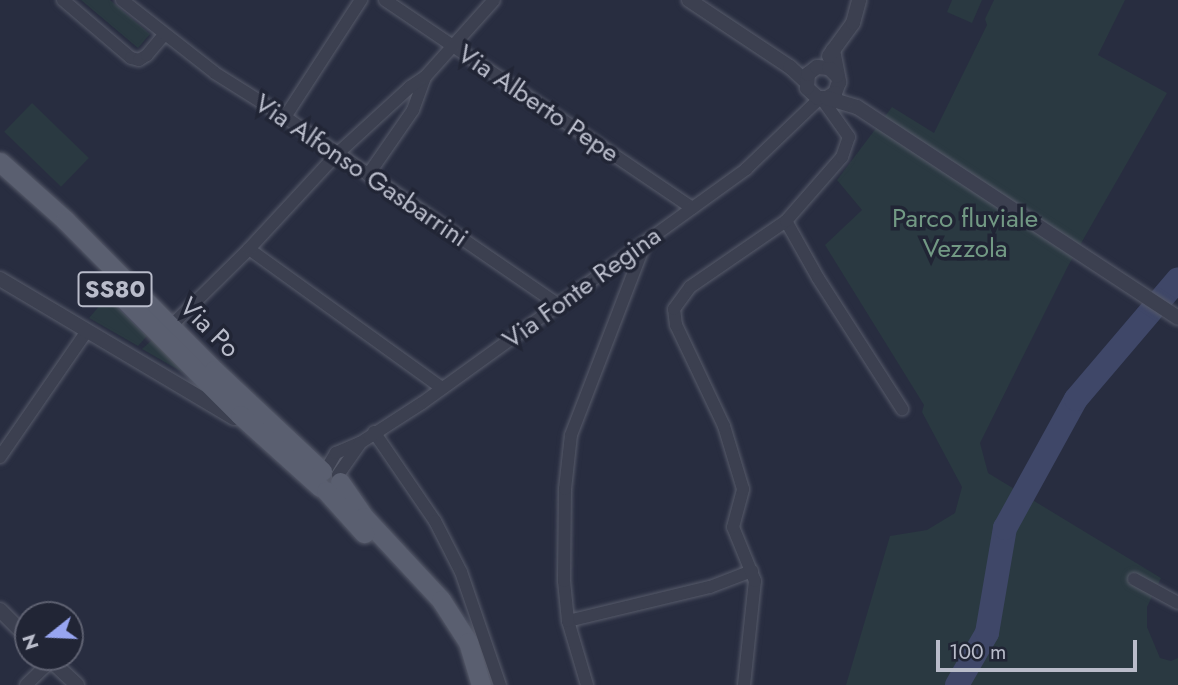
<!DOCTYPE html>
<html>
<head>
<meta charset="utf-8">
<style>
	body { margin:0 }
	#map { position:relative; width:1178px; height:685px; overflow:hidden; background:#282d40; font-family:Jost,sans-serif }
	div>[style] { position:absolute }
	.green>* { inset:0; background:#2a3941; transform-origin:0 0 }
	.river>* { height:24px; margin:-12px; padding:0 12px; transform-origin:12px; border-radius:12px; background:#3f4768 }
	.roads { filter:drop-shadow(0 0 2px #575b6a) drop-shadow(0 0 2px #575b6a) }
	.minor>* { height:12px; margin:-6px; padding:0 6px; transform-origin:6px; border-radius:6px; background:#3c4050 }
	.tertiary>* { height:14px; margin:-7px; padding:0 7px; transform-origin:7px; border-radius:7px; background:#3c4050 }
	.primary>* { height:19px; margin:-9.5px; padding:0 9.5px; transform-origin:9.5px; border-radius:9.5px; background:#5a5f70 }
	span { translate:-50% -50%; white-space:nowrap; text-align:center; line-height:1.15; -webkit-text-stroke:7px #212535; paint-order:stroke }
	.shield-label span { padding:2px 5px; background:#212535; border:2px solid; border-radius:5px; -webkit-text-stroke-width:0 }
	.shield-label { font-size:24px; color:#b9bcca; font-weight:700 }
	.street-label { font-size:26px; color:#b9bcca }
	.park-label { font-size:26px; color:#729984 }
	.north { position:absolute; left:14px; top:601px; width:70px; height:70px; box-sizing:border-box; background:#212535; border:2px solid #5e6171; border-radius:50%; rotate:252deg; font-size:19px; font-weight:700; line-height:28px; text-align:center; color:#b9bcca }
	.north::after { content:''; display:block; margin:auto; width:24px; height:32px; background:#97a5f1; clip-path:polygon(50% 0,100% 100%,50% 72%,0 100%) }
	.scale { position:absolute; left:936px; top:640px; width:201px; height:32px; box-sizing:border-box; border:4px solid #b9bcca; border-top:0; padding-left:9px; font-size:21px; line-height:24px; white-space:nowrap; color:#b9bcca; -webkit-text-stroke:5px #212535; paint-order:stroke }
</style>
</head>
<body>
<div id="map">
	<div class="green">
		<div style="clip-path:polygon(81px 0,110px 0,150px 34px,138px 48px)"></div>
		<div style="clip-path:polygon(952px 0,982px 0,972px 23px,947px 12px)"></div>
		<div style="clip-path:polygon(994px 0,1125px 0,1098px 55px,1167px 93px,1068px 266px,980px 443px,988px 473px,1161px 578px,1147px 607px,1147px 627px,1160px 658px,1171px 661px,1178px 658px,1178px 685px,846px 685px,890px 536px,927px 530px,955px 513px,962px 487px,922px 412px,924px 405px,825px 245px,862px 210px,837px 180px,892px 107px,934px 133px,987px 25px,985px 19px)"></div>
		<div style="left:32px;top:103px;width:79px;height:40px;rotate:44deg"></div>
		<div style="clip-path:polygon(107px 297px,147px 336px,138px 346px,89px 318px)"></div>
		<div style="clip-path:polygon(152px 340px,184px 373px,142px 349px)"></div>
	</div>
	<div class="river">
		<div style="left:957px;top:685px;width:60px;rotate:-60deg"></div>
		<div style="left:987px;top:633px;width:107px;rotate:-80.3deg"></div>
		<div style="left:1005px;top:528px;width:147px;rotate:-61.2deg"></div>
		<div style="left:1076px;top:399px;width:157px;rotate:-49.6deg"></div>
	</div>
	<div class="roads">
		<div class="minor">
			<div style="left:63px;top:0;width:89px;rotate:40.5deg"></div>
			<div style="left:131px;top:58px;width:8px;rotate:14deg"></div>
			<div style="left:139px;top:60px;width:9px;rotate:-32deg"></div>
			<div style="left:147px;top:55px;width:26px;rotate:-50deg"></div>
			<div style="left:122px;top:0;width:118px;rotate:38.1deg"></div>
			<div style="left:215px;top:73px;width:83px;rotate:32.2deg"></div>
			<div style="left:285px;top:117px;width:332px;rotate:34.5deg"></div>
			<div style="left:385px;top:0;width:371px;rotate:34.1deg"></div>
			<div style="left:285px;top:117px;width:140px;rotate:-57deg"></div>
			<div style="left:368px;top:175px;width:79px;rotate:-55.3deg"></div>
			<div style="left:413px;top:110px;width:35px;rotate:-70deg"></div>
			<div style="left:786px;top:221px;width:65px;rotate:60.7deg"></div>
			<div style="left:818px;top:278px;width:156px;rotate:57.3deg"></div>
			<div style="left:249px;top:249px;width:238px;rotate:35.8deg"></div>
			<div style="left:170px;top:327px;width:111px;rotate:-44.6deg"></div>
			<div style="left:249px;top:249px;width:129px;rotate:-47.2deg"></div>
			<div style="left:337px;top:154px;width:99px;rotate:-42.5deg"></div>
			<div style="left:410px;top:87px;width:18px;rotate:-34deg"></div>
			<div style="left:425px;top:77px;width:103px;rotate:-48.1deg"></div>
			<div style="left:374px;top:432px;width:108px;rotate:55.6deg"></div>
			<div style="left:435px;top:521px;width:57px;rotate:63deg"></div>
			<div style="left:461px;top:572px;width:120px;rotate:71deg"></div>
			<div style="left:0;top:457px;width:153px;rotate:-55.4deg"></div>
			<div style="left:326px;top:470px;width:20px;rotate:-60deg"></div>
			<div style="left:336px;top:453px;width:26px;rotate:-23deg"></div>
			<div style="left:360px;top:443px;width:74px;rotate:-32.8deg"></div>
			<div style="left:422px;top:403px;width:400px;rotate:-35.8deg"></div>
			<div style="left:746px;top:169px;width:103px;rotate:-43.8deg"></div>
			<div style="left:338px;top:475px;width:39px;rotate:-55deg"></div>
			<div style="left:1134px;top:579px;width:50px;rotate:28.6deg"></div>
			<div style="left:568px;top:621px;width:146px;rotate:-13.5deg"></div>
			<div style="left:710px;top:587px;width:45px;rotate:-20.9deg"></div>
			<div style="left:26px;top:685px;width:35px;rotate:-44deg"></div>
			<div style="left:587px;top:685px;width:67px;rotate:-106.5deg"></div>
			<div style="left:568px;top:621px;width:40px;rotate:-95.7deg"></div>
			<div style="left:564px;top:581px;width:92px;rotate:-89.4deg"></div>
			<div style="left:565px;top:489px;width:54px;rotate:-83.7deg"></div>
			<div style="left:571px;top:435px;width:206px;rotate:-68.9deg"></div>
			<div style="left:744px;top:685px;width:105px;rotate:-84deg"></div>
			<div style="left:755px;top:581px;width:58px;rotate:-112.2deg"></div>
			<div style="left:733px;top:527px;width:39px;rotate:-75deg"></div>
			<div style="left:743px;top:489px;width:66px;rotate:-106.8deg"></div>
			<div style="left:724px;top:426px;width:112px;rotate:-115.4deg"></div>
			<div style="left:676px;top:325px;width:16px;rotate:-97deg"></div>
			<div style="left:674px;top:309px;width:27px;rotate:-54deg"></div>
			<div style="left:690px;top:287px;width:116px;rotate:-34.5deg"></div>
			<div style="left:786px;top:221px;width:85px;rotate:-48.8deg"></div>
			<div style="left:842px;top:157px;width:21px;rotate:-71deg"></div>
			<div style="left:849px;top:137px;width:47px;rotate:-125.4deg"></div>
		</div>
		<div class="tertiary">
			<div style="left:689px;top:0;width:121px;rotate:33.6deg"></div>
			<div style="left:790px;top:67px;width:22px;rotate:43deg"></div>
			<div style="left:833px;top:50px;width:33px;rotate:79deg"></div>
			<div style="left:839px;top:82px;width:12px;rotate:110deg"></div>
			<div style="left:835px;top:93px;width:9px;rotate:148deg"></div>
			<div style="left:827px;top:98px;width:9px;rotate:180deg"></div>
			<div style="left:818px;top:98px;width:15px;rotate:-138deg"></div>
			<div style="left:807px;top:88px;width:14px;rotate:-86deg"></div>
			<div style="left:808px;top:74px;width:11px;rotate:-38deg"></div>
			<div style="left:817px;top:67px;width:12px;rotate:5deg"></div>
			<div style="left:829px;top:68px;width:11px;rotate:45deg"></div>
			<div style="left:829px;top:56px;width:41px;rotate:-54deg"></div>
			<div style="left:853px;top:23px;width:24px;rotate:-75deg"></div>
			<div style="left:827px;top:98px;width:31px;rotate:17deg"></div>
			<div style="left:857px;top:107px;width:384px;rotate:33.3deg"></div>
			<div style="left:0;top:279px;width:272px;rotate:30.7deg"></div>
			<div style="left:0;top:610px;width:40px;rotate:45deg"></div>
			<div style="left:47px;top:657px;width:41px;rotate:43deg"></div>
		</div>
		<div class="primary">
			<div style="left:0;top:162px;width:87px;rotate:41.7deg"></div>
			<div style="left:65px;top:220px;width:211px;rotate:45.2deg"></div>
			<div style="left:214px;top:370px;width:148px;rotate:43.1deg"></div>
			<div style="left:114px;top:289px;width:178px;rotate:45deg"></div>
			<div style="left:240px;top:415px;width:108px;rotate:42deg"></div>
			<div style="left:340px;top:482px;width:42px;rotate:55.6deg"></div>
			<div style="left:364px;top:517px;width:113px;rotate:47.1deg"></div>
			<div style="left:441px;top:600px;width:50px;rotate:57.3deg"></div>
			<div style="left:468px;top:642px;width:45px;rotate:73.2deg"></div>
			<div style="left:326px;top:491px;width:57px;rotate:47.9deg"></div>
		</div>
	</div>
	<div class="shield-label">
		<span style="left:115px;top:289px">SS80</span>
	</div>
	<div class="street-label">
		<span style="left:538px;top:104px;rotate:34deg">Via Alberto Pepe</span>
		<span style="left:361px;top:171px;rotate:34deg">Via Alfonso Gasbarrini</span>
		<span style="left:582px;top:288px;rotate:-36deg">Via Fonte Regina</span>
		<span style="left:209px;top:328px;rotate:45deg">Via Po</span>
	</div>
	<div class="park-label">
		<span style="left:965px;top:234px">Parco fluviale<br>Vezzola</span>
	</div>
	<div class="north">N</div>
	<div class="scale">100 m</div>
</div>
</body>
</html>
